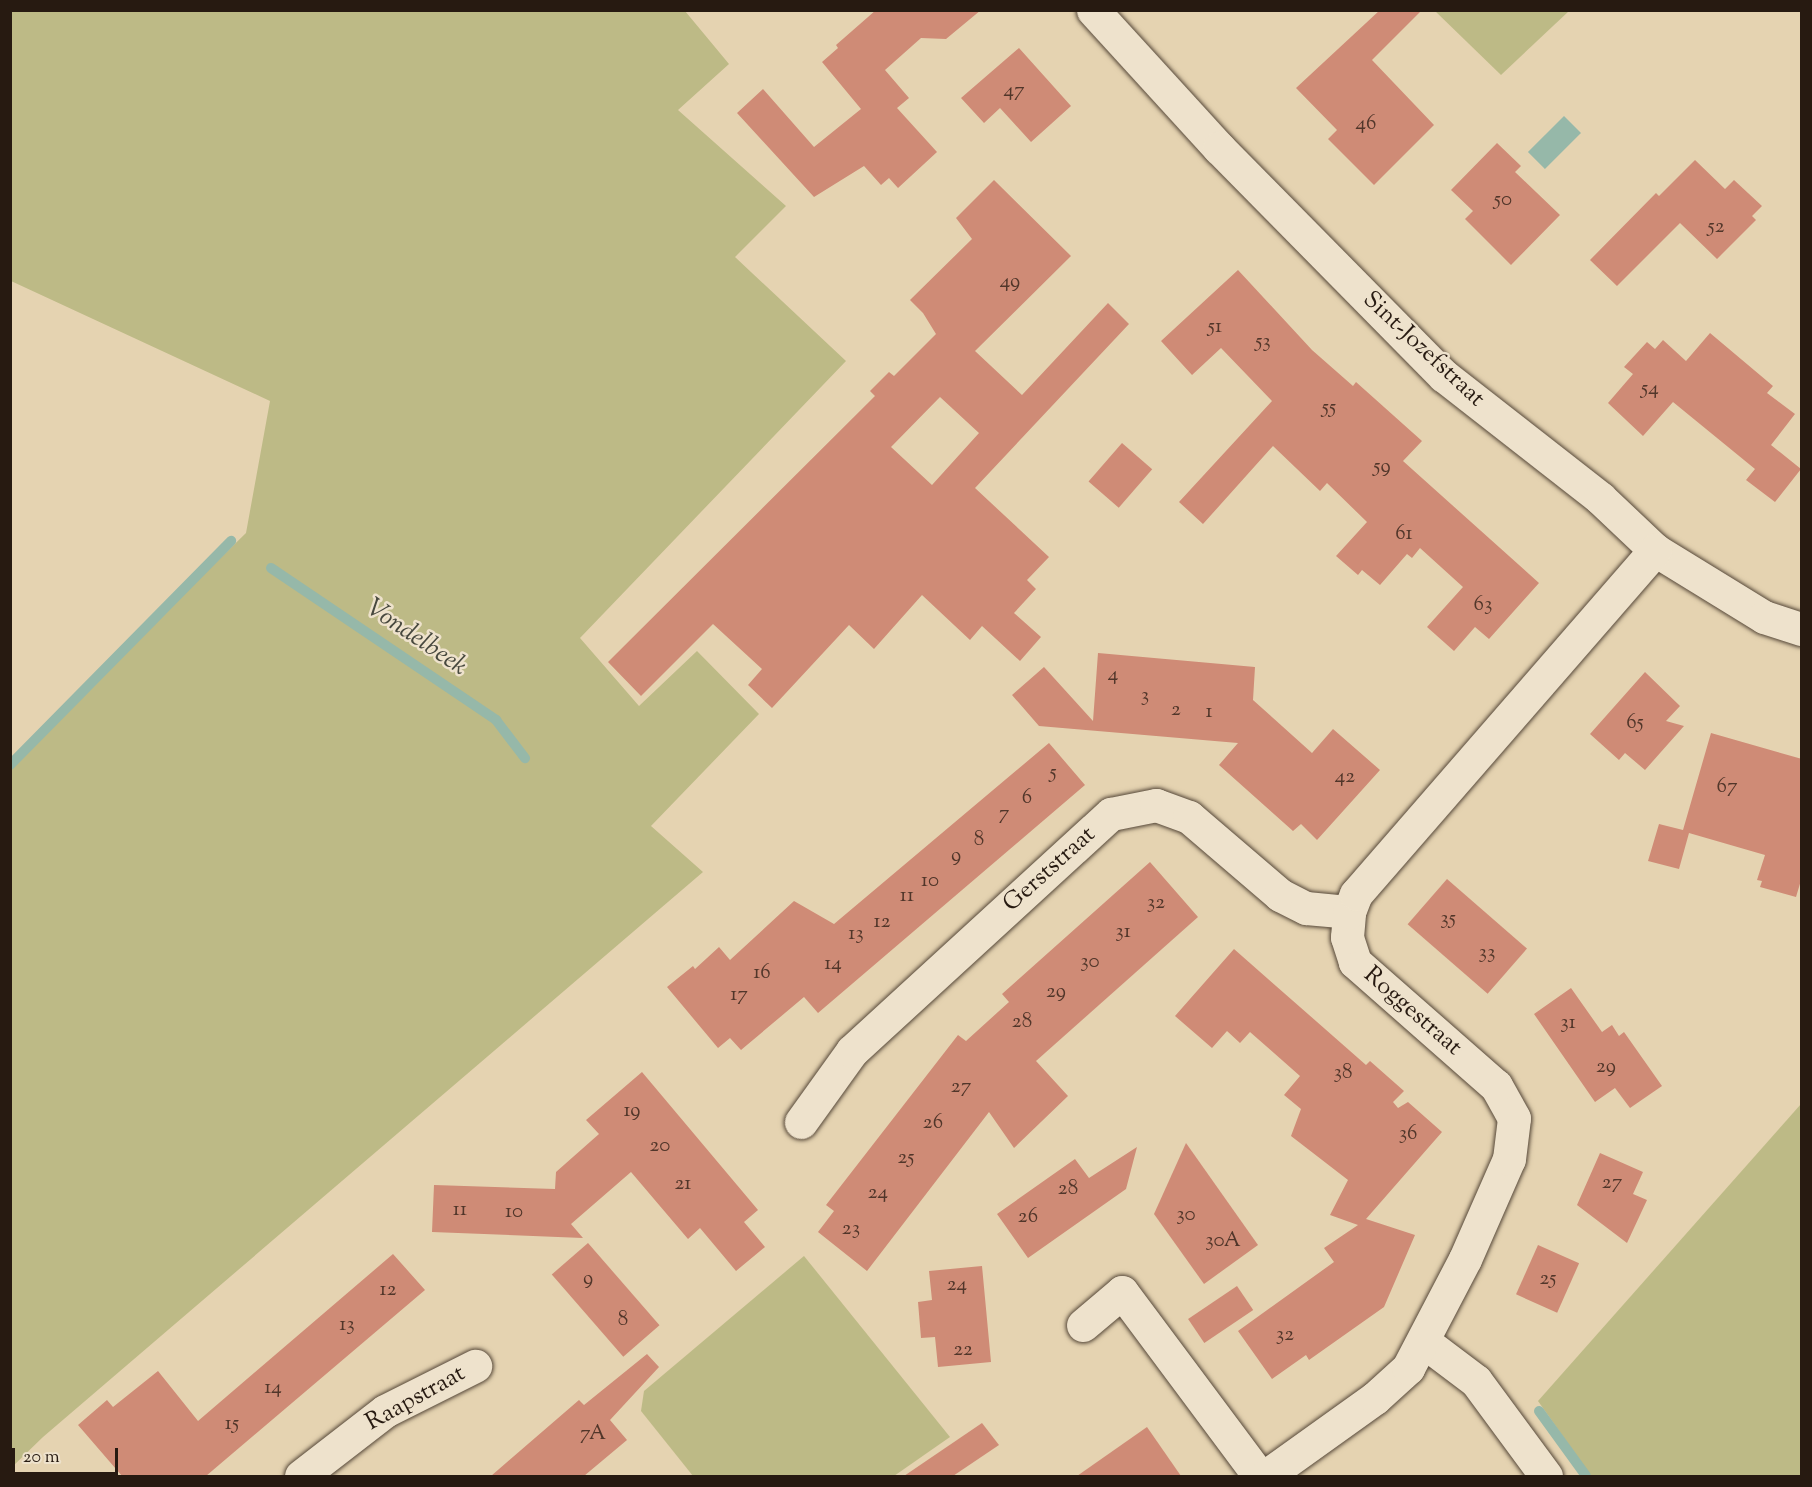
<!DOCTYPE html>
<html>
<head>
<meta charset="utf-8">
<style>
	body { margin:0 }
	#map { position:relative; width:1812px; height:1487px; overflow:hidden; background:#e5d3b1; font-family:"Sorts Mill Goudy",serif }
	div>[style] { position:absolute }
	.green>* { inset:0; background:#bdba86 }
	.water>* { inset:0; background:#96b8a9; transform-origin:0 0 }
	.stream>* { height:10px; margin:-5px; padding:0 5px; transform-origin:5px; border-radius:5px; background:#96b8a9 }
	.building>* { inset:0; background:#cf8b76; transform-origin:0 0 }
	.roads { filter:drop-shadow(0 0 2px #564839) drop-shadow(0 0 2px #564839) }
	.minor>* { height:33px; margin:-16.5px; padding:0 16.5px; transform-origin:16.5px; border-radius:16.5px; background:#eee2cc }
	span { translate:-50% -50%; white-space:nowrap; text-align:center; line-height:1.15; -webkit-text-stroke:5px #eee2cc; paint-order:stroke }
	.number-label { font-size:21px; color:#51362a }
	.number-label span { -webkit-text-stroke-width:0 }
	.street-label { font-size:24px; color:#271a11 }
	.water-label { font-size:26px; color:#48493f; font-style:italic }
	.frame { position:absolute; inset:0; border:12px solid #271a11; pointer-events:none }
	.scale { position:absolute; left:12px; top:1448px; width:106px; height:27px; box-sizing:border-box; border:3px solid #271a11; border-top:0; padding-left:8px; font-size:18px; line-height:21px; white-space:nowrap; color:#271a11; -webkit-text-stroke:4px #eee2cc; paint-order:stroke }
</style>
</head>
<body>
<div id="map">
	<div class="green">
		<div style="clip-path:polygon(11px 10px,685px 11px,729px 64px,678px 110px,786px 206px,735px 257px,846px 361px,580px 638px,639px 706px,697px 651px,759px 714px,651px 826px,703px 872px,43px 1437px,11px 1468px,11px 763px,246px 533px,270px 401px,11px 281px)"></div>
		<div style="clip-path:polygon(1435px 11px,1569px 11px,1501px 75px)"></div>
		<div style="clip-path:polygon(1801px 1104px,1801px 1476px,1591px 1476px,1538px 1401px)"></div>
		<div style="clip-path:polygon(804px 1256px,950px 1437px,894px 1476px,693px 1476px,641px 1411px,644px 1391px)"></div>
	</div>
	<div class="water">
		<div style="left:1564px;top:116px;width:24px;height:51px;rotate:45deg"></div>
	</div>
	<div class="stream">
		<div style="left:271px;top:568px;width:272px;rotate:34deg"></div>
		<div style="left:496px;top:720px;width:48px;rotate:52.7deg"></div>
		<div style="left:10px;top:765px;width:315px;rotate:-45.4deg"></div>
		<div style="left:1539px;top:1411px;width:80px;rotate:54.1deg"></div>
	</div>
	<div class="building">
		<div style="clip-path:polygon(876px 10px,981px 10px,946px 39px,921px 38px,885px 70px,909px 98px,897px 108px,937px 152px,898px 188px,889px 178px,881px 185px,864px 166px,814px 197px,737px 113px,763px 89px,814px 147px,861px 109px,822px 62px,838px 48px,836px 45px)"></div>
		<div style="clip-path:polygon(1380px 10px,1422px 10px,1372px 60px,1434px 125px,1374px 185px,1328px 139px,1337px 130px,1296px 88px)"></div>
		<div style="clip-path:polygon(1019px 48px,1071px 106px,1031px 142px,1000px 108px,984px 123px,961px 98px)"></div>
		<div style="clip-path:polygon(1497px 143px,1521px 166px,1515px 172px,1560px 215px,1511px 265px,1465px 219px,1473px 211px,1451px 190px)"></div>
		<div style="clip-path:polygon(1695px 160px,1725px 189px,1734px 180px,1762px 206px,1752px 216px,1756px 220px,1717px 259px,1680px 223px,1617px 286px,1590px 260px,1656px 193px,1659px 196px)"></div>
		<div style="clip-path:polygon(evenodd,994px 180px,1071px 256px,975px 351px,1022px 395px,1108px 303px,1129px 324px,975px 488px,1049px 557px,1027px 580px,1036px 589px,1014px 613px,1041px 637px,1020px 661px,982px 626px,970px 640px,922px 595px,874px 649px,849px 625px,772px 708px,748px 685px,762px 669px,713px 624px,641px 696px,608px 662px,875px 396px,870px 391px,889px 372px,894px 376px,936px 334px,923px 313px,910px 300px,972px 239px,956px 218px,994px 180px,940px 397px,979px 433px,932px 485px,891px 447px,940px 397px)"></div>
		<div style="clip-path:polygon(1238px 270px,1312px 350px,1353px 386px,1356px 382px,1422px 441px,1403px 461px,1539px 583px,1489px 639px,1475px 627px,1454px 651px,1427px 627px,1463px 587px,1420px 548px,1412px 558px,1407px 554px,1380px 585px,1362px 570px,1358px 575px,1336px 556px,1367px 522px,1327px 483px,1320px 491px,1273px 446px,1203px 524px,1179px 502px,1272px 401px,1221px 348px,1192px 375px,1161px 341px)"></div>
		<div style="clip-path:polygon(1710px 333px,1773px 386px,1767px 393px,1795px 414px,1771px 445px,1801px 469px,1775px 502px,1746px 480px,1755px 469px,1673px 402px,1643px 436px,1608px 403px,1633px 374px,1624px 367px,1647px 342px,1655px 349px,1663px 340px,1686px 361px)"></div>
		<div style="left:1122px;top:443px;width:40px;height:51px;rotate:41deg"></div>
		<div style="clip-path:polygon(1098px 653px,1255px 667px,1253px 700px,1312px 753px,1333px 729px,1380px 770px,1317px 840px,1301px 824px,1293px 831px,1219px 765px,1238px 743px,1039px 726px,1012px 695px,1044px 667px,1093px 721px)"></div>
		<div style="clip-path:polygon(1645px 672px,1680px 706px,1666px 721px,1684px 726px,1645px 770px,1625px 753px,1619px 760px,1590px 734px)"></div>
		<div style="clip-path:polygon(1711px 733px,1802px 759px,1802px 877px,1796px 897px,1760px 887px,1762px 881px,1757px 880px,1765px 855px,1689px 833px,1679px 869px,1648px 861px,1659px 824px,1683px 830px)"></div>
		<div style="clip-path:polygon(1049px 743px,1085px 785px,818px 1013px,804px 997px,741px 1050px,730px 1038px,718px 1048px,667px 987px,693px 966px,695px 969px,719px 947px,730px 960px,794px 901px,834px 924px)"></div>
		<div style="clip-path:polygon(1150px 862px,1198px 917px,1036px 1061px,1068px 1096px,1014px 1148px,989px 1112px,867px 1271px,818px 1232px,834px 1211px,826px 1205px,958px 1035px,966px 1041px,1009px 1002px,1002px 994px)"></div>
		<div style="left:1447px;top:879px;width:106px;height:60px;rotate:41deg"></div>
		<div style="clip-path:polygon(1234px 949px,1366px 1065px,1370px 1061px,1404px 1091px,1393px 1102px,1398px 1108px,1408px 1102px,1442px 1132px,1366px 1219px,1415px 1235px,1384px 1307px,1309px 1360px,1306px 1355px,1272px 1379px,1238px 1331px,1334px 1262px,1324px 1248px,1358px 1225px,1330px 1215px,1348px 1180px,1291px 1136px,1301px 1109px,1284px 1095px,1300px 1076px,1250px 1032px,1240px 1043px,1227px 1031px,1212px 1048px,1175px 1016px)"></div>
		<div style="clip-path:polygon(1571px 988px,1602px 1032px,1612px 1025px,1619px 1036px,1624px 1032px,1662px 1086px,1630px 1108px,1615px 1088px,1595px 1102px,1534px 1014px)"></div>
		<div style="clip-path:polygon(642px 1072px,758px 1210px,744px 1222px,765px 1247px,736px 1271px,700px 1228px,688px 1239px,631px 1172px,571px 1224px,583px 1238px,432px 1232px,434px 1185px,555px 1189px,556px 1172px,599px 1134px,586px 1120px)"></div>
		<div style="clip-path:polygon(1186px 1143px,1258px 1245px,1204px 1284px,1154px 1214px)"></div>
		<div style="clip-path:polygon(1137px 1147px,1126px 1189px,1028px 1258px,997px 1214px,1075px 1159px,1089px 1178px)"></div>
		<div style="clip-path:polygon(1600px 1153px,1643px 1172px,1633px 1194px,1647px 1200px,1627px 1243px,1577px 1205px)"></div>
		<div style="left:588px;top:1243px;width:109px;height:48px;rotate:49deg"></div>
		<div style="left:1538px;top:1245px;width:45px;height:54px;rotate:24deg"></div>
		<div style="clip-path:polygon(393px 1254px,425px 1290px,206px 1476px,122px 1476px,78px 1425px,107px 1400px,113px 1407px,158px 1371px,198px 1421px)"></div>
		<div style="clip-path:polygon(982px 1266px,991px 1362px,938px 1367px,935px 1337px,921px 1338px,918px 1302px,932px 1300px,929px 1271px)"></div>
		<div style="left:1237px;top:1286px;width:29px;height:59px;rotate:56deg"></div>
		<div style="clip-path:polygon(647px 1354px,659px 1367px,610px 1420px,627px 1440px,584px 1476px,491px 1476px,579px 1400px,584px 1405px)"></div>
		<div style="clip-path:polygon(982px 1423px,999px 1445px,953px 1476px,904px 1476px)"></div>
		<div style="clip-path:polygon(1147px 1427px,1181px 1476px,1077px 1476px)"></div>
	</div>
	<div class="roads">
		<div class="minor">
			<div style="left:1093px;top:10px;width:187px;rotate:47.6deg"></div>
			<div style="left:1219px;top:148px;width:320px;rotate:45.4deg"></div>
			<div style="left:1444px;top:376px;width:198px;rotate:38deg"></div>
			<div style="left:1600px;top:498px;width:76px;rotate:43.4deg"></div>
			<div style="left:1655px;top:550px;width:128px;rotate:31.6deg"></div>
			<div style="left:1764px;top:617px;width:40px;rotate:18deg"></div>
			<div style="left:801px;top:1122px;width:87px;rotate:-54.3deg"></div>
			<div style="left:852px;top:1051px;width:351px;rotate:-42.5deg"></div>
			<div style="left:1111px;top:814px;width:46px;rotate:-11.3deg"></div>
			<div style="left:1156px;top:805px;width:35px;rotate:20deg"></div>
			<div style="left:1189px;top:817px;width:120px;rotate:40.6deg"></div>
			<div style="left:1280px;top:895px;width:29px;rotate:27deg"></div>
			<div style="left:1306px;top:908px;width:43px;rotate:5.3deg"></div>
			<div style="left:1083px;top:1325px;width:51px;rotate:-40.2deg"></div>
			<div style="left:1122px;top:1292px;width:229px;rotate:53.3deg"></div>
			<div style="left:1423px;top:1341px;width:66px;rotate:37deg"></div>
			<div style="left:1476px;top:1381px;width:118px;rotate:53.6deg"></div>
			<div style="left:301px;top:1476px;width:106px;rotate:-37.7deg"></div>
			<div style="left:385px;top:1411px;width:101px;rotate:-26.6deg"></div>
			<div style="left:1266px;top:1476px;width:134px;rotate:-35.6deg"></div>
			<div style="left:1375px;top:1398px;width:45px;rotate:-42.3deg"></div>
			<div style="left:1408px;top:1368px;width:123px;rotate:-62.4deg"></div>
			<div style="left:1465px;top:1259px;width:109px;rotate:-66.3deg"></div>
			<div style="left:1509px;top:1159px;width:41px;rotate:-83deg"></div>
			<div style="left:1514px;top:1118px;width:37px;rotate:-119deg"></div>
			<div style="left:1496px;top:1086px;width:188px;rotate:-138.7deg"></div>
			<div style="left:1355px;top:962px;width:26px;rotate:-108deg"></div>
			<div style="left:1347px;top:937px;width:25px;rotate:-85deg"></div>
			<div style="left:1349px;top:912px;width:19px;rotate:-69deg"></div>
			<div style="left:1356px;top:894px;width:456px;rotate:-49deg"></div>
		</div>
	</div>
	<div class="number-label">
		<span style="left:1014px;top:91px">47</span>
		<span style="left:1366px;top:124px">46</span>
		<span style="left:1503px;top:200px">50</span>
		<span style="left:1716px;top:227px">52</span>
		<span style="left:1010px;top:282px">49</span>
		<span style="left:1215px;top:327px">51</span>
		<span style="left:1263px;top:342px">53</span>
		<span style="left:1650px;top:389px">54</span>
		<span style="left:1329px;top:408px">55</span>
		<span style="left:1382px;top:467px">59</span>
		<span style="left:1404px;top:534px">61</span>
		<span style="left:1483px;top:605px">63</span>
		<span style="left:1113px;top:675px">4</span>
		<span style="left:1145px;top:696px">3</span>
		<span style="left:1176px;top:710px">2</span>
		<span style="left:1209px;top:712px">1</span>
		<span style="left:1635px;top:723px">65</span>
		<span style="left:1053px;top:773px">5</span>
		<span style="left:1345px;top:777px">42</span>
		<span style="left:1727px;top:787px">67</span>
		<span style="left:1027px;top:798px">6</span>
		<span style="left:1004px;top:814px">7</span>
		<span style="left:979px;top:840px">8</span>
		<span style="left:956px;top:856px">9</span>
		<span style="left:930px;top:881px">10</span>
		<span style="left:907px;top:896px">11</span>
		<span style="left:1156px;top:903px">32</span>
		<span style="left:1448px;top:919px">35</span>
		<span style="left:882px;top:922px">12</span>
		<span style="left:1123px;top:932px">31</span>
		<span style="left:856px;top:934px">13</span>
		<span style="left:1487px;top:953px">33</span>
		<span style="left:1090px;top:962px">30</span>
		<span style="left:833px;top:964px">14</span>
		<span style="left:762px;top:973px">16</span>
		<span style="left:1056px;top:992px">29</span>
		<span style="left:739px;top:995px">17</span>
		<span style="left:1022px;top:1022px">28</span>
		<span style="left:1568px;top:1023px">31</span>
		<span style="left:1606px;top:1067px">29</span>
		<span style="left:1343px;top:1073px">38</span>
		<span style="left:961px;top:1087px">27</span>
		<span style="left:632px;top:1111px">19</span>
		<span style="left:933px;top:1123px">26</span>
		<span style="left:1408px;top:1134px">36</span>
		<span style="left:660px;top:1146px">20</span>
		<span style="left:906px;top:1158px">25</span>
		<span style="left:1612px;top:1183px">27</span>
		<span style="left:683px;top:1184px">21</span>
		<span style="left:1068px;top:1189px">28</span>
		<span style="left:878px;top:1193px">24</span>
		<span style="left:460px;top:1210px">11</span>
		<span style="left:514px;top:1212px">10</span>
		<span style="left:1186px;top:1215px">30</span>
		<span style="left:1028px;top:1217px">26</span>
		<span style="left:851px;top:1229px">23</span>
		<span style="left:1223px;top:1241px">30A</span>
		<span style="left:588px;top:1279px">9</span>
		<span style="left:1548px;top:1279px">25</span>
		<span style="left:957px;top:1285px">24</span>
		<span style="left:388px;top:1290px">12</span>
		<span style="left:623px;top:1320px">8</span>
		<span style="left:347px;top:1325px">13</span>
		<span style="left:1285px;top:1335px">32</span>
		<span style="left:963px;top:1350px">22</span>
		<span style="left:273px;top:1388px">14</span>
		<span style="left:232px;top:1424px">15</span>
		<span style="left:593px;top:1434px">7A</span>
	</div>
	<div class="street-label">
		<span style="left:1423px;top:350px;rotate:43deg">Sint-Jozefstraat</span>
		<span style="left:1050px;top:870px;rotate:-42deg">Gerststraat</span>
		<span style="left:1412px;top:1012px;rotate:41deg">Roggestraat</span>
		<span style="left:416px;top:1399px;rotate:-29deg">Raapstraat</span>
	</div>
	<div class="water-label">
		<span style="left:416px;top:638px;rotate:34deg">Vondelbeek</span>
	</div>
	<div class="frame"></div>
	<div class="scale">20 m</div>
</div>
</body>
</html>
